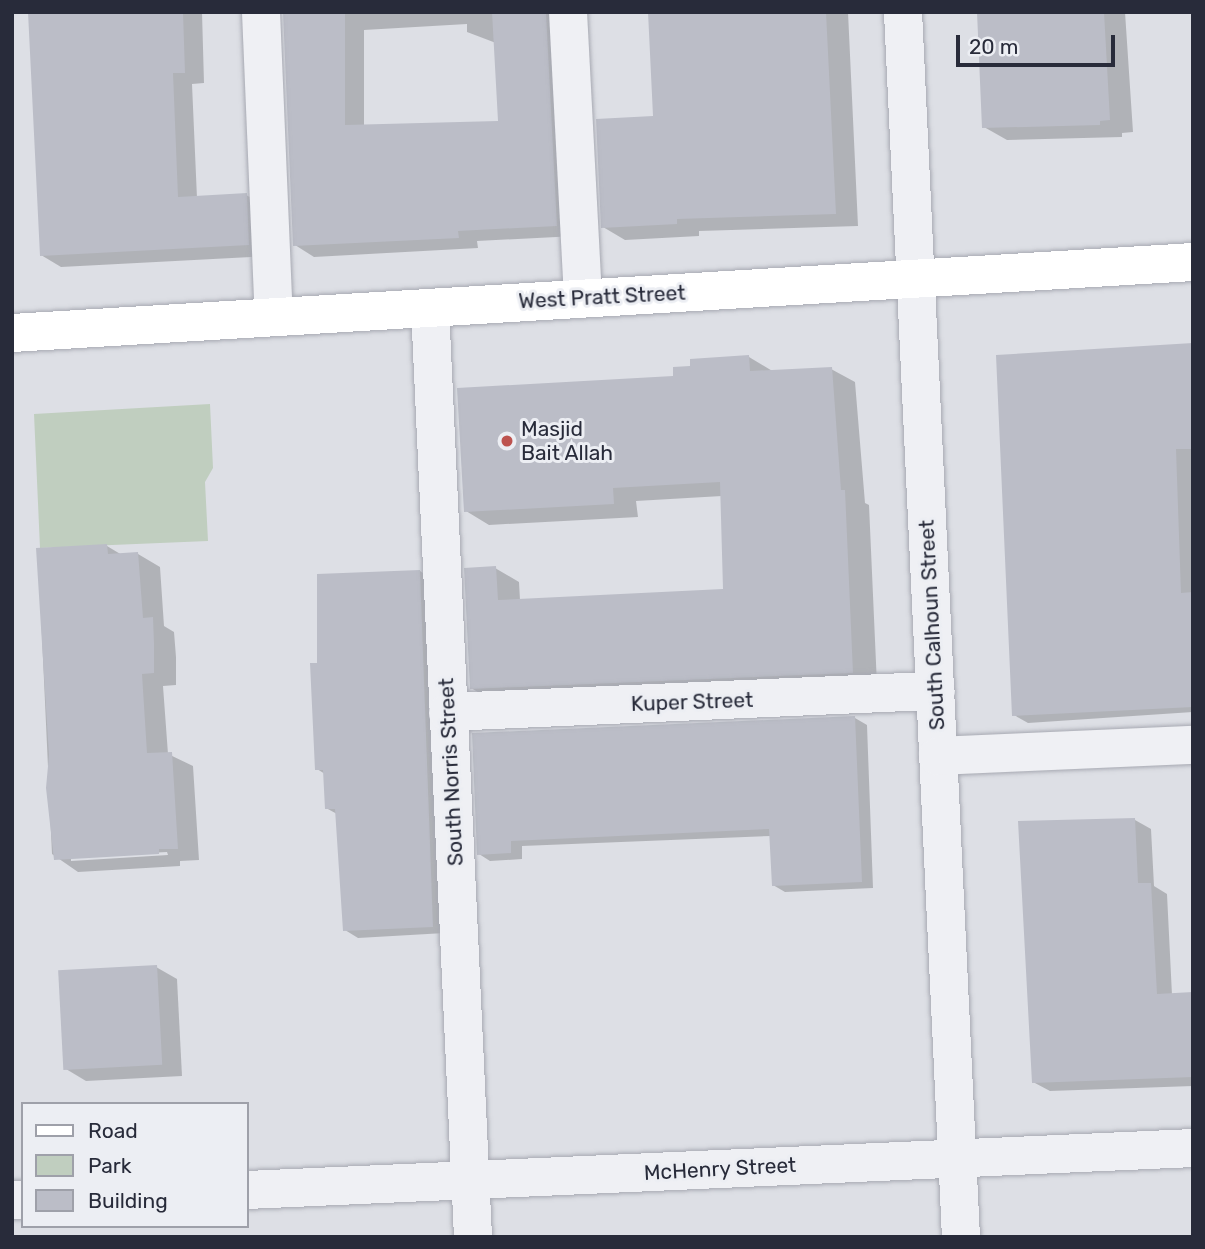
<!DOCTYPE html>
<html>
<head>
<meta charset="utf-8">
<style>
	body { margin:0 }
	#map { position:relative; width:1205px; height:1249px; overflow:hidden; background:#dddfe5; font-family:Rubik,sans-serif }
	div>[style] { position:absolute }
	.green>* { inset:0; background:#c0cebf }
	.shadow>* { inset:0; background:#0003 }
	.building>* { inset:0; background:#bbbdc7; transform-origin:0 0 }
	.roads { filter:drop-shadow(0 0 2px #a7a9b2) drop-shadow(0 0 2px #a7a9b2) }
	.minor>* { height:38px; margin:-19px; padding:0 19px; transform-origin:19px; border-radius:19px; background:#eff0f4 }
	.major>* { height:38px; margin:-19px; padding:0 19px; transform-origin:19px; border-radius:19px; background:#fff }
	.dots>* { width:19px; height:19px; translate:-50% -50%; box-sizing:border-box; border:4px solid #eceef3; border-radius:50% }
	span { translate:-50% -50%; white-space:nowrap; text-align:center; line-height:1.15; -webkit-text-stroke:6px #eceef3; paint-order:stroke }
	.street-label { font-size:21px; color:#282b3a }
	.poi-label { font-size:21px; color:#282b3a }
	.left { translate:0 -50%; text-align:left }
	.frame { position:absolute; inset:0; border:14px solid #282b3a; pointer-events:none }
	.legend { position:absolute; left:21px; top:1102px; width:228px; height:126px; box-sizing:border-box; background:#eceef3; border:2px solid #9ea0a9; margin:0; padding:9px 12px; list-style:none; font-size:21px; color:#282b3a }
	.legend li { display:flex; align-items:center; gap:14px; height:35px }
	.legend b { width:35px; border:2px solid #9ea0a9 }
	.scale { position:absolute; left:956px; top:35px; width:159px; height:32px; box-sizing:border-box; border:4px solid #282b3a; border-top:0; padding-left:9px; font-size:21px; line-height:24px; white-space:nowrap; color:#282b3a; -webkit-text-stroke:5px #eceef3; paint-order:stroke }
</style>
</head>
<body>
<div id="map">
	<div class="green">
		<div style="clip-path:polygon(210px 404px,213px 468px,205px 482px,208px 541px,40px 548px,34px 414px)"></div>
	</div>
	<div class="shadow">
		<div style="clip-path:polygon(30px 12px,202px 12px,204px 83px,192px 84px,197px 198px,246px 195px,266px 206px,268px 256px,61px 267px,41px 255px)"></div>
		<div style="clip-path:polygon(evenodd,285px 12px,571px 12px,576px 236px,477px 241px,478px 248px,314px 257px,295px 245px,285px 12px,467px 24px,467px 32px,496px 43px,500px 123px,364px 126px,364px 30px,467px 24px)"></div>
		<div style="clip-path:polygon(652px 12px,848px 12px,858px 226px,699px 231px,699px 236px,625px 240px,603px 227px,655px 118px)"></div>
		<div style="clip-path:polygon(979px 12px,1125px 12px,1133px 132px,1122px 133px,1122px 137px,1007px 140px,984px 127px)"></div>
		<div style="clip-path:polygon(1193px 346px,1193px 712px,1028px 723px,1014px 715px)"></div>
		<div style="clip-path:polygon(749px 357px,774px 372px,831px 369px,855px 382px,865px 503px,869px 505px,877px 685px,495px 702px,471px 688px,495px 568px,519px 582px,520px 600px,724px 590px,722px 496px,636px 501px,638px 517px,489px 525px,466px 511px,675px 378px)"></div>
		<div style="clip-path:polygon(evenodd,107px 546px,122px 555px,138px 554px,160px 567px,164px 626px,174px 632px,176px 657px,176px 685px,163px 686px,168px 754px,193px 766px,199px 860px,180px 861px,180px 866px,78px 872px,52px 854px,38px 550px,107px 546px,167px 852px,168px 855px,71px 861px,71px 857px,167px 852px)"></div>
		<div style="clip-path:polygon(420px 571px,432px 579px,445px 933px,358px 938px,345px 930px,337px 814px,326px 808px,325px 774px,317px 769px,318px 665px)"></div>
		<div style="clip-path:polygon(855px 718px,867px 725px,873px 888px,785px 892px,773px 885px,771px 836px,522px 846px,522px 859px,490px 861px,479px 854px,473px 735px)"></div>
		<div style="clip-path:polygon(1135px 820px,1151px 829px,1154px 886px,1167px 894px,1172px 995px,1193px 994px,1193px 1086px,1050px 1091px,1033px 1082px)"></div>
		<div style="clip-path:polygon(156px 967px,177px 979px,182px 1076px,86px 1081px,66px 1069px)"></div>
	</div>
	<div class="building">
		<div style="clip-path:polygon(28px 12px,183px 12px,185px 73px,173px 73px,178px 197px,247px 193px,249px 245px,40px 256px)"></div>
		<div style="clip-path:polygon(283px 12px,345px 12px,345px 125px,498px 121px,492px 12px,546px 12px,557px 226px,458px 231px,459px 238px,293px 246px)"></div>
		<div style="clip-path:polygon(648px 12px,826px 12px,836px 214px,677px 219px,677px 224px,601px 228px,596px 119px,653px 116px)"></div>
		<div style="clip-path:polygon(977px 12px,1104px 12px,1110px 120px,1100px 121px,1100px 125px,982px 128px)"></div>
		<div style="clip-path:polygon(1193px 343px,1193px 449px,1176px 449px,1181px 593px,1193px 592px,1193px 707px,1012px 716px,996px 355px)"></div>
		<div style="clip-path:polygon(749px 355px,750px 371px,832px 367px,841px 490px,845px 490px,853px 673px,470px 689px,464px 568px,496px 566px,498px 600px,723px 589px,720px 482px,613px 488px,614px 504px,464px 512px,457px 388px,673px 376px,673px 367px,690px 366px,690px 359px)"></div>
		<div style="clip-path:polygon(107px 544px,108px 554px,138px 552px,143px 618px,153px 617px,154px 644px,154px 673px,142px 674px,147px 753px,172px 752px,178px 849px,159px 849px,159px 854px,54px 860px,46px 788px,49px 755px,36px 548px)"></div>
		<div style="clip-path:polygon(420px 570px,433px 927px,343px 931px,335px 809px,325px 809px,323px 770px,315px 770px,310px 663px,317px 663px,317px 574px)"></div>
		<div style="clip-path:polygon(855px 716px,862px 882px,772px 886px,769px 829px,511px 841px,511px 853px,477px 855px,472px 733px)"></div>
		<div style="clip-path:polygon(1135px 818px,1138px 883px,1151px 883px,1157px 994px,1193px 992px,1193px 1077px,1032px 1083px,1018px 821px)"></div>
		<div style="left:157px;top:965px;width:100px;height:99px;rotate:87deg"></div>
	</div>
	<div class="roads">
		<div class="minor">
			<div style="left:261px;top:12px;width:305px;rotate:87.6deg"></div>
			<div style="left:568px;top:12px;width:286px;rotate:87deg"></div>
			<div style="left:903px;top:12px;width:1226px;rotate:87.29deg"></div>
			<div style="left:430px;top:308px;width:930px;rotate:87.35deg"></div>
			<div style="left:448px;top:712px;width:488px;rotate:-2.5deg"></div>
			<div style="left:938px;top:756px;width:255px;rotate:-2.5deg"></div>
			<div style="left:247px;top:1190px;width:947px;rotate:-2.54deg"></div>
			<div style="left:12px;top:1200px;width:11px"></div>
		</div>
		<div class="major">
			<div style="left:12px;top:333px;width:1183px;rotate:-3.44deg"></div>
		</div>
	</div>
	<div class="dots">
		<div style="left:507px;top:441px;background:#bd534f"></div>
	</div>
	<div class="street-label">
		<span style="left:602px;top:297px;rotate:-3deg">West Pratt Street</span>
		<span style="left:932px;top:625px;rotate:-93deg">South Calhoun Street</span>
		<span style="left:692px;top:702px;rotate:-2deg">Kuper Street</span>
		<span style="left:451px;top:772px;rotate:-93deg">South Norris Street</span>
		<span style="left:720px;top:1169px;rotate:-3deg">McHenry Street</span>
	</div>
	<div class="poi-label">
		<span class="left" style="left:521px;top:441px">Masjid<br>Bait Allah</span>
	</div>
	<div class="frame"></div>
	<ul class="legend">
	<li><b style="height:9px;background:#fff"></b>Road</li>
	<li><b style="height:19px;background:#c0cebf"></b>Park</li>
	<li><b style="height:19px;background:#bbbdc7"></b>Building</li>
	</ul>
	<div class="scale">20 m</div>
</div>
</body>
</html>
